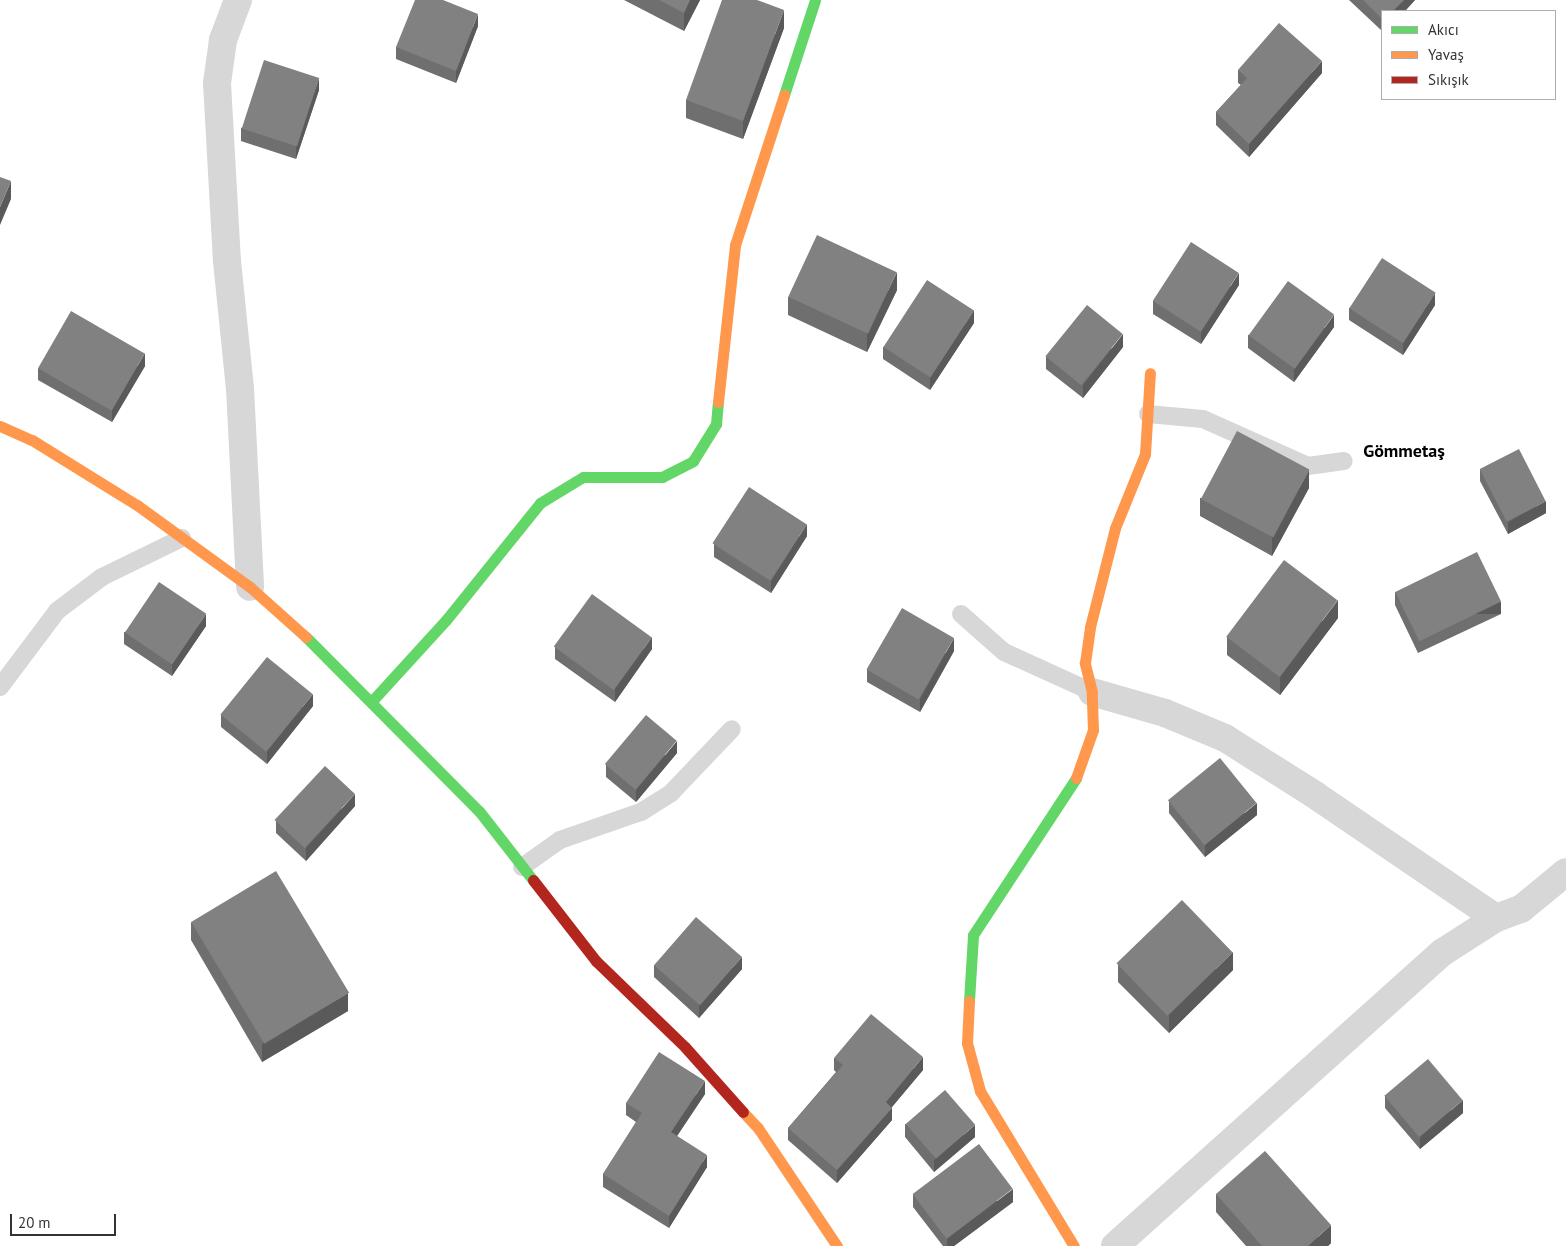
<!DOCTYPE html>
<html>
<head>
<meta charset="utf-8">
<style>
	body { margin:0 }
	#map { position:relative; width:1566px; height:1246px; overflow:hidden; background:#fff; font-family:"PT Sans",sans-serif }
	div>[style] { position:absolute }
	.lane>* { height:18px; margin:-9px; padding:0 9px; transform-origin:9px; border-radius:9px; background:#d7d7d7 }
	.street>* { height:28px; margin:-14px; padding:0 14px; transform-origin:14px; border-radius:14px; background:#d7d7d7 }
	.fast>* { height:11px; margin:-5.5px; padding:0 5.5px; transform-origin:5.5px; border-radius:5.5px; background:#63d668 }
	.slow>* { height:11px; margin:-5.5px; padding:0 5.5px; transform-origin:5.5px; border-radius:5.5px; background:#ff974d }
	.jam>* { height:11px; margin:-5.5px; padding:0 5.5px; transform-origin:5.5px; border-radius:5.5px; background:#b3261e }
	.wall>* { inset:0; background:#6f6f6f }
	.shaded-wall>* { inset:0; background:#5a5a5a; transform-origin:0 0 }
	.building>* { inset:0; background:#818181; transform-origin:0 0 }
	span { translate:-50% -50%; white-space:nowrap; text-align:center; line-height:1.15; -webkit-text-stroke:5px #fff; paint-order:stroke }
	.quarter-label { font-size:18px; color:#000; font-weight:700 }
	.legend { position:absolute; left:1381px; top:10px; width:175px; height:90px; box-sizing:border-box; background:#fff; border:1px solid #adadad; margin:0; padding:6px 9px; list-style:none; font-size:15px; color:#333 }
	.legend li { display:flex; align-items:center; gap:10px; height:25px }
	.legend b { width:25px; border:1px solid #adadad }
	.scale { position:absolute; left:10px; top:1214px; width:106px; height:22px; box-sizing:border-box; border:2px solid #333; border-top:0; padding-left:6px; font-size:15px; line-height:18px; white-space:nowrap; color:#333; -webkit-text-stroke:4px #fff; paint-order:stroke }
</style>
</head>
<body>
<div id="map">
	<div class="lane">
		<div style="left:1148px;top:414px;width:55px;rotate:5.2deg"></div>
		<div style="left:1203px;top:419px;width:115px;rotate:24.1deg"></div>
		<div style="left:1308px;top:466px;width:36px;rotate:-8deg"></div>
		<div style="left:961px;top:614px;width:57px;rotate:41.5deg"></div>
		<div style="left:1004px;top:652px;width:97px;rotate:24.4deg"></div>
		<div style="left:0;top:687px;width:95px;rotate:-53.1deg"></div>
		<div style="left:57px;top:611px;width:56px;rotate:-37.1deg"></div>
		<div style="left:102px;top:577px;width:89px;rotate:-26deg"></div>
		<div style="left:522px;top:867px;width:47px;rotate:-35.4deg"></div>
		<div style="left:560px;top:840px;width:86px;rotate:-19.1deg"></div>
		<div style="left:641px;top:812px;width:36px;rotate:-32deg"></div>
		<div style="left:671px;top:793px;width:88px;rotate:-46.4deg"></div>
	</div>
	<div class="street">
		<div style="left:238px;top:0;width:43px;rotate:110.6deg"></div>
		<div style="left:223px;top:40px;width:43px;rotate:97.9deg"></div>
		<div style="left:217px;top:83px;width:178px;rotate:86.8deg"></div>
		<div style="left:227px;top:261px;width:128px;rotate:84.2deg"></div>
		<div style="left:240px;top:388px;width:199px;rotate:87.1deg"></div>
		<div style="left:1092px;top:692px;width:76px;rotate:16deg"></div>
		<div style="left:1165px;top:713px;width:65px;rotate:22.6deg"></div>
		<div style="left:1225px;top:738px;width:107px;rotate:32.3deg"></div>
		<div style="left:1315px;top:795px;width:219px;rotate:34.2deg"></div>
		<div style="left:1115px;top:1246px;width:440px;rotate:-41.9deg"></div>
		<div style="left:1443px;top:952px;width:63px;rotate:-32.7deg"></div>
		<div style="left:1496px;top:918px;width:27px;rotate:-20deg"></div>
		<div style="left:1521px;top:909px;width:58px;rotate:-39.4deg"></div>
	</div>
	<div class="fast">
		<div style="left:784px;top:95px;width:100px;rotate:-71.9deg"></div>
		<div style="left:306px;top:637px;width:245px;rotate:45.2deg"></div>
		<div style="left:479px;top:811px;width:88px;rotate:52deg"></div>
		<div style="left:372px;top:701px;width:110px;rotate:-47.6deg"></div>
		<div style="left:446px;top:620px;width:150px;rotate:-51.2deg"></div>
		<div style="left:540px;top:503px;width:50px;rotate:-31.2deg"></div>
		<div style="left:583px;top:477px;width:79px"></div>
		<div style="left:662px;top:477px;width:35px;rotate:-27deg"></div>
		<div style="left:693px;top:461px;width:44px;rotate:-58.1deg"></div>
		<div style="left:716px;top:424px;width:22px;rotate:-85deg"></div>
		<div style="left:969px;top:1001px;width:66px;rotate:-86.5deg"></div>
		<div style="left:973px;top:935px;width:188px;rotate:-56.7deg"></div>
	</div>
	<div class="slow">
		<div style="left:718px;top:402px;width:158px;rotate:-83.8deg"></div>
		<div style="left:735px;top:245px;width:158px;rotate:-71.9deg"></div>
		<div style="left:0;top:426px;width:35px;rotate:24deg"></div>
		<div style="left:32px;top:440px;width:123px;rotate:31.8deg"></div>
		<div style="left:137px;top:505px;width:140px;rotate:36deg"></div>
		<div style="left:250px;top:587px;width:75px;rotate:41.8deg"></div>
		<div style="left:1076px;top:778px;width:51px;rotate:-70.5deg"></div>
		<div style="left:1093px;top:730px;width:38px;rotate:-92deg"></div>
		<div style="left:1092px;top:692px;width:30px;rotate:-104deg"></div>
		<div style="left:1085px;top:663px;width:36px;rotate:-82deg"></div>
		<div style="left:1090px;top:627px;width:102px;rotate:-75.8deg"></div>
		<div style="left:1115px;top:528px;width:80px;rotate:-67.9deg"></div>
		<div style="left:1145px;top:454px;width:81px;rotate:-86.5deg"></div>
		<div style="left:969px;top:1001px;width:42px;rotate:92.7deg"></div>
		<div style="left:967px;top:1043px;width:50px;rotate:74.8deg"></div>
		<div style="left:980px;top:1091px;width:181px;rotate:58.8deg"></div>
		<div style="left:743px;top:1112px;width:22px;rotate:47deg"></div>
		<div style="left:758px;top:1128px;width:142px;rotate:56.2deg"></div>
	</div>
	<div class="jam">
		<div style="left:533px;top:880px;width:103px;rotate:52.1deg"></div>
		<div style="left:596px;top:961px;width:124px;rotate:44deg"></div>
		<div style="left:685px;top:1047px;width:87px;rotate:48.3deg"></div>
	</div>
	<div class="wall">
		<div style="clip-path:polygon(624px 0,700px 0,684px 31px)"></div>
		<div style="clip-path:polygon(1349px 0,1415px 0,1405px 11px,1382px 11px,1382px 31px)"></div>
		<div style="clip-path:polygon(478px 26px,456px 83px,396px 59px,396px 47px)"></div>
		<div style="clip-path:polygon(784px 28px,743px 139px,686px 118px,686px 100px)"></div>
		<div style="clip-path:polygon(1238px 70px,1322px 73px,1249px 157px,1216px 125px,1216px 112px,1241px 85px,1238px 83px)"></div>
		<div style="clip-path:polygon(319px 90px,296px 159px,241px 141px,241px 128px)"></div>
		<div style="clip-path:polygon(1239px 285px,1201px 344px,1153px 314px,1153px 301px)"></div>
		<div style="clip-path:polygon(897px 290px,867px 352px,788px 315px,788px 297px)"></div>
		<div style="clip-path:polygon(1435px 305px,1403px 355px,1349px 320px,1349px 308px)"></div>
		<div style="clip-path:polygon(974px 323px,930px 390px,883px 359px,883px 347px)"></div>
		<div style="clip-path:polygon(1334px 327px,1294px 382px,1248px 348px,1248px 335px)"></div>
		<div style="clip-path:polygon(1123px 347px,1083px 398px,1046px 369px,1046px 357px)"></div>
		<div style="clip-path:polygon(145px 366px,112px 422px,38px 380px,38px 368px)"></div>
		<div style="clip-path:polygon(1480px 469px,1546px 513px,1508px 534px,1480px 481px)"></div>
		<div style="clip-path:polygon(1309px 488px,1272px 556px,1200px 516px,1200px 498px)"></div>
		<div style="clip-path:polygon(807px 536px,771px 593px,714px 557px,714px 544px)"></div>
		<div style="clip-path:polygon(1395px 592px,1501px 614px,1418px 653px,1395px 605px)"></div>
		<div style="clip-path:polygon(1338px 618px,1280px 695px,1227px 655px,1227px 637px)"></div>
		<div style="clip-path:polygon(206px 626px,172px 676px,124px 644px,124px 632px)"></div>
		<div style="clip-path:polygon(555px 647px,652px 649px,615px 702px,555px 659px)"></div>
		<div style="clip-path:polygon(954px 651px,920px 712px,867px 682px,867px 670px)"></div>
		<div style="clip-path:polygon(313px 706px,267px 764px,221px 727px,221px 715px)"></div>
		<div style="clip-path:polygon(677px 753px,636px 802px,606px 777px,606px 765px)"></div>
		<div style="clip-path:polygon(1169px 801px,1257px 815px,1205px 857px,1169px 813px)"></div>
		<div style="clip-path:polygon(355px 806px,306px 861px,276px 833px,276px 821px)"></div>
		<div style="clip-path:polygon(191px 922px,348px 1011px,262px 1062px,191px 940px)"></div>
		<div style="clip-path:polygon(1118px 964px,1233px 970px,1169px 1033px,1118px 982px)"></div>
		<div style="clip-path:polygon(654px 965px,742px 969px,699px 1018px,654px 977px)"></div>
		<div style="clip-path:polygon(834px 1058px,923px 1070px,892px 1107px,892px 1120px,837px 1183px,788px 1140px,788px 1128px,836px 1072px,834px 1070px)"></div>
		<div style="clip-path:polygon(705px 1094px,677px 1136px,707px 1167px,669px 1228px,603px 1187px,603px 1174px,636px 1122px,626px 1115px,626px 1103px)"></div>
		<div style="clip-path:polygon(1385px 1096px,1463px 1113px,1420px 1149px,1385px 1108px)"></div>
		<div style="clip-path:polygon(905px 1124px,975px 1137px,934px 1172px,905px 1137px)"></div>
		<div style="clip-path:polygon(1216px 1194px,1331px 1243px,1328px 1246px,1246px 1246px,1216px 1212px)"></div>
		<div style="clip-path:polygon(913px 1195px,1013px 1202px,954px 1246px,943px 1246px,913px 1207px)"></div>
	</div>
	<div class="shaded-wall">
		<div style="clip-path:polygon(690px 0,700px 0,684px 31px,684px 13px)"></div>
		<div style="clip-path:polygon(1404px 0,1415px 0,1405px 11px,1393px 11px)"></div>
		<div style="clip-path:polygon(784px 10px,784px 28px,743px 139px,743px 121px)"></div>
		<div style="clip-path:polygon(478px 14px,478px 26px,456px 83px,456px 71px)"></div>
		<div style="clip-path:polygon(1322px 61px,1322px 73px,1249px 157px,1249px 144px)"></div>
		<div style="clip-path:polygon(319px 78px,319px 90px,296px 159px,296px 146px)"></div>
		<div style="clip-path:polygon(11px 181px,11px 199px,0 225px,0 207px)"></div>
		<div style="clip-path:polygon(897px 272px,897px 290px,867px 352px,867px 334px)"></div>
		<div style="clip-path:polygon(1239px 273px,1239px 285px,1201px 344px,1201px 332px)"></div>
		<div style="clip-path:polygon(1435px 293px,1435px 305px,1403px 355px,1403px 343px)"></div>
		<div style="clip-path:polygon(974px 310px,974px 323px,930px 390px,930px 378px)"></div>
		<div style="clip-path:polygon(1334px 315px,1334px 327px,1294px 382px,1294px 370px)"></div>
		<div style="clip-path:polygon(1123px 334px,1123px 347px,1083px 398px,1083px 385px)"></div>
		<div style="clip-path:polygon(145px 353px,145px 366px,112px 422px,112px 410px)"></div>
		<div style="clip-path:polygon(1309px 470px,1309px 488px,1272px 556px,1272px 538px)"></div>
		<div style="clip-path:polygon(1546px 501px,1546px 513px,1508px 534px,1508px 522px)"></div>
		<div style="clip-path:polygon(807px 524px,807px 536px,771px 593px,771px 581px)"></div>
		<div style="clip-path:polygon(1338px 600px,1338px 618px,1280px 695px,1280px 677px)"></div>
		<div style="left:1501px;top:602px;width:12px;height:92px;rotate:90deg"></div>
		<div style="clip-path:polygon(206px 614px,206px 626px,172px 676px,172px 664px)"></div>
		<div style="clip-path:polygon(652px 637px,652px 649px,615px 702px,615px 689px)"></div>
		<div style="clip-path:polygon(954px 638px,954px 651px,920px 712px,920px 699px)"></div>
		<div style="clip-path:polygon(313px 694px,313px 706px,267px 764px,267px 751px)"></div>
		<div style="clip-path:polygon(677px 741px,677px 753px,636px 802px,636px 790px)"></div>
		<div style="clip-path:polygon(355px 794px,355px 806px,306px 861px,306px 848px)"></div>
		<div style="clip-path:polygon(1257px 803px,1257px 815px,1205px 857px,1205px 845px)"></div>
		<div style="clip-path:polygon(1233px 952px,1233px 970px,1169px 1033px,1169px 1015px)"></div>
		<div style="clip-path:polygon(742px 957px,742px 969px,699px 1018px,699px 1005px)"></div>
		<div style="clip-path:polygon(348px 993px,348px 1011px,262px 1062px,262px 1044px)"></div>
		<div style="clip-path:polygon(923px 1057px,923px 1070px,886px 1114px,886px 1102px)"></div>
		<div style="clip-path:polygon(705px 1081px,705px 1094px,671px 1145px,671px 1132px)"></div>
		<div style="clip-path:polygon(1463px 1100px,1463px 1113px,1420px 1149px,1420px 1137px)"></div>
		<div style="clip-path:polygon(892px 1108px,892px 1120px,837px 1183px,837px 1170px)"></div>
		<div style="clip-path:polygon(975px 1125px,975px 1137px,934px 1172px,934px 1160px)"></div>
		<div style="clip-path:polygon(707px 1155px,707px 1167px,669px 1228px,669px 1216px)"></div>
		<div style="clip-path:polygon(1013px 1189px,1013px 1202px,954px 1246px,947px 1246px,947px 1239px)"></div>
		<div style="clip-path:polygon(1331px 1225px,1331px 1243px,1328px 1246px,1308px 1246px)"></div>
	</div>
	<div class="building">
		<div style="clip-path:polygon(415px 0,443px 0,478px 14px,456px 71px,396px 47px)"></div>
		<div style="clip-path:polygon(659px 0,690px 0,684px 13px)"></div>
		<div style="clip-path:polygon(722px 0,757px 0,784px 10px,743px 121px,686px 100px)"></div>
		<div style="clip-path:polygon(1363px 0,1404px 0,1393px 11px,1382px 11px,1382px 19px)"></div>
		<div style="clip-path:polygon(1279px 23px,1322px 61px,1249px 144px,1216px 112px,1247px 78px,1238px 70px)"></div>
		<div style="left:264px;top:60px;width:58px;height:72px;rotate:18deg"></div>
		<div style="clip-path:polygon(0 177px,11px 181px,0 207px)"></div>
		<div style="left:817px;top:235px;width:88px;height:68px;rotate:25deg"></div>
		<div style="left:1191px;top:242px;width:57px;height:70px;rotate:33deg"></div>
		<div style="left:1382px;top:258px;width:64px;height:60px;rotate:33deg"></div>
		<div style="left:927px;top:280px;width:56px;height:80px;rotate:33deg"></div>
		<div style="left:1288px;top:281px;width:57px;height:67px;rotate:36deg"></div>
		<div style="left:1087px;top:305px;width:46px;height:66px;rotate:39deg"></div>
		<div style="left:71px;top:311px;width:85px;height:66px;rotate:30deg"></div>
		<div style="left:1237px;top:431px;width:82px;height:77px;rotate:28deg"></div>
		<div style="left:1519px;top:449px;width:59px;height:44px;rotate:63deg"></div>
		<div style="left:749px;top:487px;width:69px;height:67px;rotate:33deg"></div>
		<div style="left:1477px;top:552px;width:55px;height:91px;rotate:64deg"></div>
		<div style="left:1284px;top:560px;width:67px;height:96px;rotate:37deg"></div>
		<div style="left:159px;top:582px;width:57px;height:61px;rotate:34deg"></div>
		<div style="left:592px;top:594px;width:74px;height:65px;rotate:36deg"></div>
		<div style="left:902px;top:608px;width:60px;height:71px;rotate:30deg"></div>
		<div style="left:267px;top:657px;width:59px;height:74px;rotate:39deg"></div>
		<div style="left:646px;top:715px;width:40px;height:64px;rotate:40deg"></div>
		<div style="left:1220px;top:758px;width:58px;height:67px;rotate:51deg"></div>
		<div style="left:325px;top:766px;width:41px;height:74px;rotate:43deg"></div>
		<div style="left:276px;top:871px;width:142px;height:99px;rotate:59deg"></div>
		<div style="left:1182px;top:900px;width:73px;height:91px;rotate:46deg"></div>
		<div style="left:696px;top:917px;width:61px;height:64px;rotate:41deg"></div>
		<div style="clip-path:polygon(871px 1014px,923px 1057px,886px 1102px,892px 1108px,837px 1170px,788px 1128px,843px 1065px,834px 1058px)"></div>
		<div style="clip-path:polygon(659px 1052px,705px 1081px,671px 1132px,707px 1155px,669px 1216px,603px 1174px,642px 1113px,626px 1103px)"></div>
		<div style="left:1428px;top:1059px;width:54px;height:57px;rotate:50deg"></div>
		<div style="left:945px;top:1090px;width:46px;height:52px;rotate:49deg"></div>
		<div style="left:979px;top:1144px;width:56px;height:83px;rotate:53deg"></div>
		<div style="clip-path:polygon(1265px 1151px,1331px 1225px,1308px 1246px,1262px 1246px,1216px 1194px)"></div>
	</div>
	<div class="quarter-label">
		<span style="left:1404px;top:451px">Gömmetaş</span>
	</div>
	<ul class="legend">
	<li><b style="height:6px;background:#63d668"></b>Akıcı</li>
	<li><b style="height:6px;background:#ff974d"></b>Yavaş</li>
	<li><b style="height:6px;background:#b3261e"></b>Sıkışık</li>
	</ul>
	<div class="scale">20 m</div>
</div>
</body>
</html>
